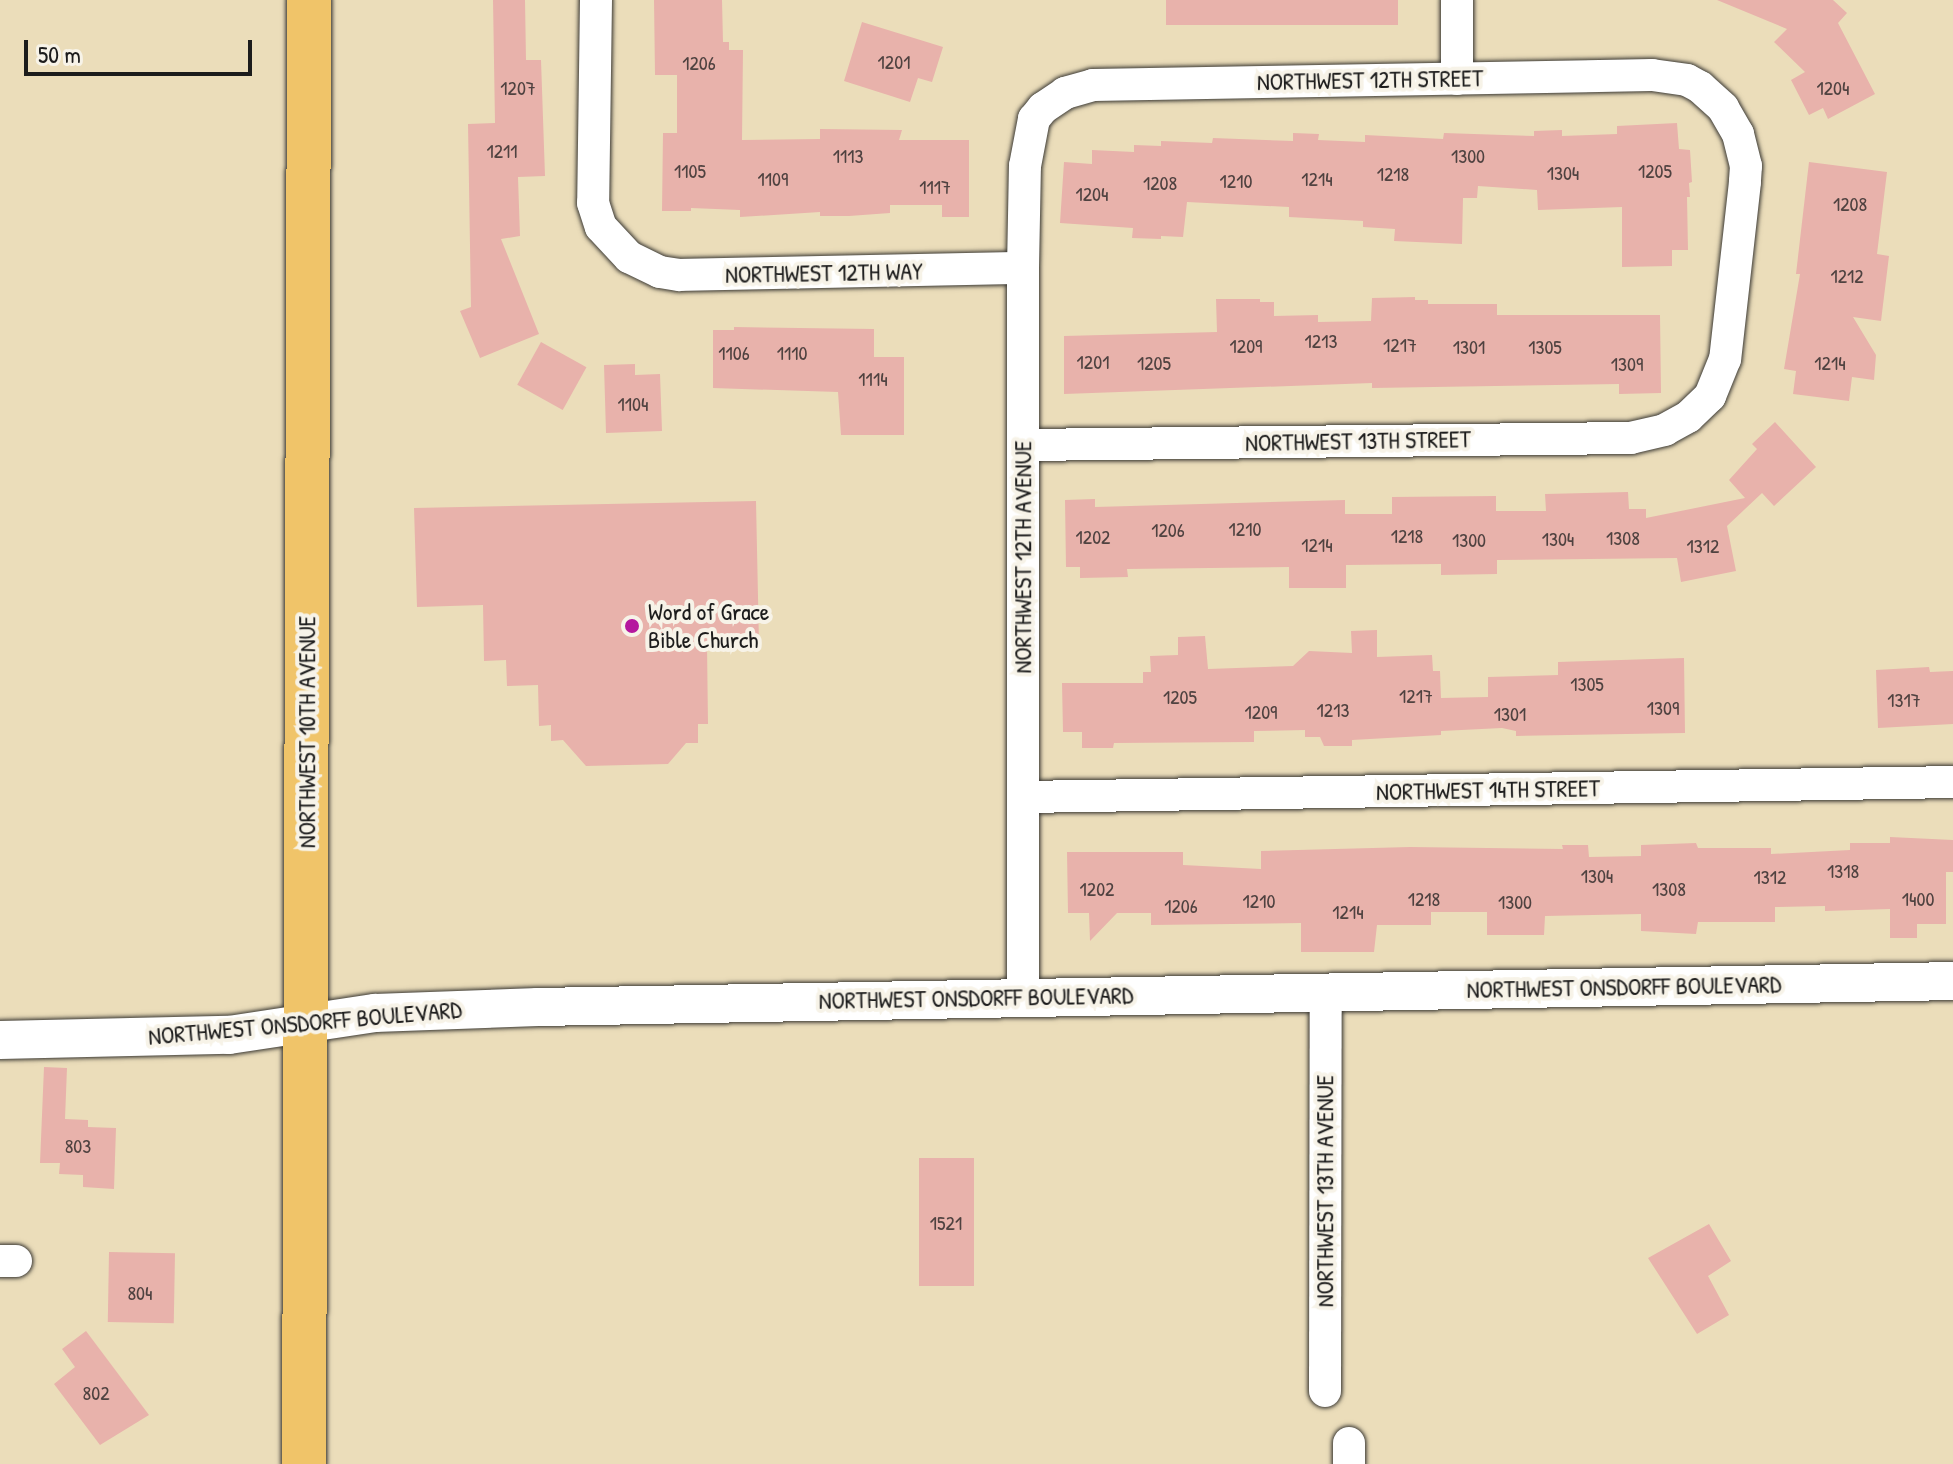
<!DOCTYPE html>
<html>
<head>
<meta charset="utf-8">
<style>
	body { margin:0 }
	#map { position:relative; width:1953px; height:1464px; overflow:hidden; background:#ebddba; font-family:"Patrick Hand",sans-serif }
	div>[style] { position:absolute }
	.building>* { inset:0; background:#e8b2ab; transform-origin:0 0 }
	.roads { filter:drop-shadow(0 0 2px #3b3934) drop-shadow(0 0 2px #3b3934) }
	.minor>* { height:32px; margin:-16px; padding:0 16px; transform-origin:16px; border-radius:16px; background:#fff }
	.tertiary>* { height:38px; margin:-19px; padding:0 19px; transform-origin:19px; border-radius:19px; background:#fff }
	.primary>* { height:44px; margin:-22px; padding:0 22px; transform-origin:22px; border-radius:22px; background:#f0c469 }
	.dots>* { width:22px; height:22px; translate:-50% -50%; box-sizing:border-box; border:4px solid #f7f3e8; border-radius:50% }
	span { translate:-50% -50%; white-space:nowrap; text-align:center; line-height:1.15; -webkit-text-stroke:8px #f7f3e8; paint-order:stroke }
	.number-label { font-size:20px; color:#4f4240 }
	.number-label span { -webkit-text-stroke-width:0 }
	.street-label { font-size:24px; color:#1c1c1c }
	.poi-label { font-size:24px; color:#1c1c1c }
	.left { translate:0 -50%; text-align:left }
	.scale { position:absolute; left:24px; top:40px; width:228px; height:36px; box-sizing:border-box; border:4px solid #1c1c1c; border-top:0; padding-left:10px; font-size:24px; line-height:28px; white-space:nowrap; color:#1c1c1c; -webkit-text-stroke:6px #f7f3e8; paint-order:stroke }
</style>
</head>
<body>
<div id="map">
	<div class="building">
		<div style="clip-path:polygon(493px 0,525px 0,526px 60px,541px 60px,545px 176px,518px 177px,520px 236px,501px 239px,539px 334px,480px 358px,460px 311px,471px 307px,468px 124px,495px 123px)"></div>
		<div style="clip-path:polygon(654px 0,722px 0,723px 42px,729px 42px,729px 50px,743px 50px,742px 140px,820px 139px,820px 129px,902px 130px,899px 140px,969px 140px,969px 217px,942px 217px,942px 205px,890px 205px,890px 213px,849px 216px,820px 216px,820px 212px,740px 217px,740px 210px,691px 208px,691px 211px,662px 211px,663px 133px,677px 133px,677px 75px,655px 75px)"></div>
		<div style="left:1166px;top:0;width:232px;height:25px"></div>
		<div style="clip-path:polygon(1717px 0,1833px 0,1847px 13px,1838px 23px,1875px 94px,1828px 119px,1823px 108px,1809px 115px,1791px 80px,1805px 72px,1774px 42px,1787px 29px)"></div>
		<div style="clip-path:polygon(862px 22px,943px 47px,932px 82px,918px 78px,910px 102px,844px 81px)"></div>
		<div style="clip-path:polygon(1677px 123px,1679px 149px,1690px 150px,1692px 182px,1689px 183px,1690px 197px,1687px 197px,1688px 250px,1672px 250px,1672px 266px,1622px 267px,1622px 207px,1538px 210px,1537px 190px,1478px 186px,1477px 198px,1463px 198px,1462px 244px,1394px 241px,1395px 229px,1363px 227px,1363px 221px,1289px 217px,1289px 207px,1187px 202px,1183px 237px,1161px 236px,1161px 239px,1132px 238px,1133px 228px,1060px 223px,1064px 162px,1092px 164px,1092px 150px,1134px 152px,1134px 145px,1161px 146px,1161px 141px,1212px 143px,1213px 138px,1293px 141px,1293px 133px,1319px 134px,1318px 140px,1365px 142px,1365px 135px,1443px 139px,1444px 133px,1534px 136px,1534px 131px,1562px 130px,1562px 136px,1617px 134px,1617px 126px)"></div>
		<div style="clip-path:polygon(1809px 162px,1887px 172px,1877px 254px,1889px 256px,1881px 321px,1853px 317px,1876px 355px,1874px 380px,1852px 377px,1849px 401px,1793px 394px,1796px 371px,1784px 369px,1800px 274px,1796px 274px)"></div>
		<div style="clip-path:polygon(1415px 297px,1415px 300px,1428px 300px,1428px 304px,1497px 304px,1497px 315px,1660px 315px,1661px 393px,1619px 394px,1619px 384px,1372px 388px,1372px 383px,1064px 394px,1064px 336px,1217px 332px,1216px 299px,1260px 299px,1260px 302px,1274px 302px,1274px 316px,1318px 315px,1318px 322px,1371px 321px,1372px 298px)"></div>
		<div style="clip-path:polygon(734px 327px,874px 329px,874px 357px,904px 357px,904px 435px,841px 435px,838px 392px,713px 388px,713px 330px,734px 330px)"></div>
		<div style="left:541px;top:342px;width:52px;height:49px;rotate:29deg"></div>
		<div style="clip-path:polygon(635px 364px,635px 375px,660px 374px,662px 431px,606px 433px,604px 365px)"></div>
		<div style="clip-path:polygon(1775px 422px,1816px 467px,1774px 506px,1762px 493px,1727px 526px,1736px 571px,1681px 582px,1677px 558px,1497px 560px,1497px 574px,1441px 575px,1441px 564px,1346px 565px,1346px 588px,1289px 588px,1289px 567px,1127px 569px,1128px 577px,1080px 578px,1080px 567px,1066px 567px,1065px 500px,1095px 499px,1095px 507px,1345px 500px,1345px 514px,1392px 514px,1392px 497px,1496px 496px,1496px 511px,1546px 511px,1545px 494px,1628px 492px,1629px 509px,1646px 509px,1646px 518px,1745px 498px,1729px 480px,1757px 449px,1752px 444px)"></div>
		<div style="clip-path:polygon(756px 501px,759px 644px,707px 645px,708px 724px,698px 724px,698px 743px,686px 743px,668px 764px,586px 766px,563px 740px,551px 741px,551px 725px,539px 726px,538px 685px,507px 686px,506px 660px,484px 661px,483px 605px,417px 607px,414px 508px)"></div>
		<div style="clip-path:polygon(1377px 630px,1377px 657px,1432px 655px,1433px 671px,1440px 671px,1441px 698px,1488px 697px,1488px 677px,1558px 675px,1558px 662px,1684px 658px,1685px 733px,1516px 736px,1516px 731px,1502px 728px,1441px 731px,1441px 735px,1352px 740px,1352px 746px,1324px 746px,1320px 737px,1305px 737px,1305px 730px,1254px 731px,1254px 742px,1114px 743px,1113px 748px,1082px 748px,1082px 732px,1063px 732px,1062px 683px,1143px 683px,1143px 672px,1151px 672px,1150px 656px,1178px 655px,1178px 637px,1205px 636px,1208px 669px,1293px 666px,1309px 651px,1352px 653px,1351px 631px)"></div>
		<div style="clip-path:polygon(1929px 667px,1930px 672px,1953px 671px,1953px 724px,1878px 728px,1876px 670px)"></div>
		<div style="clip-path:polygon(1890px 837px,1953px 840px,1953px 872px,1946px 872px,1946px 924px,1917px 924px,1917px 938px,1890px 938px,1890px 909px,1825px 911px,1825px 906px,1775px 907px,1775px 922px,1698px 922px,1696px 934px,1641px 931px,1641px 914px,1545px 916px,1544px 935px,1487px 935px,1487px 912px,1431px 912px,1431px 925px,1377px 925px,1374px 952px,1301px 952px,1301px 923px,1151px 925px,1151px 913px,1117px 913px,1090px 941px,1089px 913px,1068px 913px,1067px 852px,1183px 852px,1183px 865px,1261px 869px,1261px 851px,1410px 847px,1563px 849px,1562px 845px,1588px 845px,1589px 857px,1641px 856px,1641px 845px,1696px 843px,1698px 848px,1771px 848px,1771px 854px,1850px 850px,1850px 843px,1890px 843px)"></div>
		<div style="clip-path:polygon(44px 1067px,67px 1068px,65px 1119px,88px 1120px,88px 1127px,116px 1128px,114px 1189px,83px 1187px,83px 1175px,59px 1174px,60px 1163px,40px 1163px)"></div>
		<div style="left:919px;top:1158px;width:55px;height:128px"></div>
		<div style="clip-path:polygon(1709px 1224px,1731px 1261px,1708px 1276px,1729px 1315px,1697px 1334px,1648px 1258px)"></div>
		<div style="left:109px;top:1252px;width:66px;height:70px;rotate:1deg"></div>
		<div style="clip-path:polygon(86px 1331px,149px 1415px,100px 1445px,54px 1384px,75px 1367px,62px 1349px)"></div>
	</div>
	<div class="roads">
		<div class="minor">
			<div style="left:596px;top:0;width:203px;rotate:90.8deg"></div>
			<div style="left:593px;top:203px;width:25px;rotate:72deg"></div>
			<div style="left:601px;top:227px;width:41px;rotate:47deg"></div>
			<div style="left:629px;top:257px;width:34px;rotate:26deg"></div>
			<div style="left:660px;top:272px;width:20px;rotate:9deg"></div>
			<div style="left:680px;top:275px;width:343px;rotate:-1.2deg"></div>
			<div style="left:1457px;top:0;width:79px;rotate:90deg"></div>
			<div style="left:1023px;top:797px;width:930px;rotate:-0.92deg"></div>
			<div style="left:1023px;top:997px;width:729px;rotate:-90deg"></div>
			<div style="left:1023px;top:268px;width:102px;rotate:-88.9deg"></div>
			<div style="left:1025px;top:166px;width:48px;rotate:-79.2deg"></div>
			<div style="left:1034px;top:119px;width:14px;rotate:-51deg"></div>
			<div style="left:1043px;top:108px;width:27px;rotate:-34deg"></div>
			<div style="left:1065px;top:93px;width:29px;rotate:-16deg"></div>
			<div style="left:1093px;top:85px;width:559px;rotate:-1.02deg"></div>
			<div style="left:1652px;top:75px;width:35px;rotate:8deg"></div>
			<div style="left:1687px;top:80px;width:15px;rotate:28deg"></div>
			<div style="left:1700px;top:87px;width:31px;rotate:42deg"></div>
			<div style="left:1723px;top:108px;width:30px;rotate:60deg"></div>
			<div style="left:1738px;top:134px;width:33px;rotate:76deg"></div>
			<div style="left:1746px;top:166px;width:16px;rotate:94deg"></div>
			<div style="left:1745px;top:182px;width:178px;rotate:96.4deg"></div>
			<div style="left:1725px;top:359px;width:40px;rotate:112deg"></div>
			<div style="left:1710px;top:396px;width:30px;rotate:136deg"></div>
			<div style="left:1688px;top:417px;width:26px;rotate:151deg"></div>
			<div style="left:1665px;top:430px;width:35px;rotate:167deg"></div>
			<div style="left:1631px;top:438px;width:608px;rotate:179.34deg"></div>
			<div style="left:0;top:1261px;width:16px"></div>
			<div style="left:1325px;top:1391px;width:399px;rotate:-89.9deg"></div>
			<div style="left:1349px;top:1443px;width:21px;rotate:90deg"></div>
		</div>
		<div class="tertiary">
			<div style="left:0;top:1040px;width:229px;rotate:-1.3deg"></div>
			<div style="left:229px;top:1035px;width:148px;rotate:-8.6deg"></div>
			<div style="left:375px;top:1013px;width:163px;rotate:-2.1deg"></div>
			<div style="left:538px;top:1007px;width:1415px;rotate:-1.05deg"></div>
		</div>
		<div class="primary">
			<div style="left:304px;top:1464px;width:1464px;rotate:-89.8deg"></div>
		</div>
	</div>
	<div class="dots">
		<div style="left:632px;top:626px;background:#b5179e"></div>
	</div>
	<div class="number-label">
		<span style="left:894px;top:61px">1201</span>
		<span style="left:699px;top:62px">1206</span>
		<span style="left:518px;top:87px">1207</span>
		<span style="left:1833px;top:87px">1204</span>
		<span style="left:502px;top:150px">1211</span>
		<span style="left:848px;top:155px">1113</span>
		<span style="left:1468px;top:155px">1300</span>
		<span style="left:690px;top:170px">1105</span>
		<span style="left:1655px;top:170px">1205</span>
		<span style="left:1563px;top:172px">1304</span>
		<span style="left:1393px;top:173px">1218</span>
		<span style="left:773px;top:178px">1109</span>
		<span style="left:1317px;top:178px">1214</span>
		<span style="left:1236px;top:180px">1210</span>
		<span style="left:1160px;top:182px">1208</span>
		<span style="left:935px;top:186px">1117</span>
		<span style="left:1092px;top:193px">1204</span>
		<span style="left:1850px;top:203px">1208</span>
		<span style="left:1847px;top:275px">1212</span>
		<span style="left:1321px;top:340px">1213</span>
		<span style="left:1400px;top:344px">1217</span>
		<span style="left:1246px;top:345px">1209</span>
		<span style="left:1469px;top:346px">1301</span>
		<span style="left:1545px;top:346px">1305</span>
		<span style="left:734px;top:352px">1106</span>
		<span style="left:792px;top:352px">1110</span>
		<span style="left:1093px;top:361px">1201</span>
		<span style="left:1154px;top:362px">1205</span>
		<span style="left:1830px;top:362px">1214</span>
		<span style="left:1627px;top:363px">1309</span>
		<span style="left:873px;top:378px">1114</span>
		<span style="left:633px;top:403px">1104</span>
		<span style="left:1245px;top:528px">1210</span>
		<span style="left:1168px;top:529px">1206</span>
		<span style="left:1407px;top:535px">1218</span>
		<span style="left:1093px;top:536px">1202</span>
		<span style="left:1623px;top:537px">1308</span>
		<span style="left:1558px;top:538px">1304</span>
		<span style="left:1469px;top:539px">1300</span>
		<span style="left:1317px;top:544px">1214</span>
		<span style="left:1703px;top:545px">1312</span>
		<span style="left:1587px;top:683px">1305</span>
		<span style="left:1416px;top:695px">1217</span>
		<span style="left:1180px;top:696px">1205</span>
		<span style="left:1904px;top:699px">1317</span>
		<span style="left:1663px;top:707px">1309</span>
		<span style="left:1333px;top:709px">1213</span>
		<span style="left:1261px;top:711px">1209</span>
		<span style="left:1510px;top:713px">1301</span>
		<span style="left:1843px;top:870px">1318</span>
		<span style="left:1597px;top:875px">1304</span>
		<span style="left:1770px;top:876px">1312</span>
		<span style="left:1097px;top:888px">1202</span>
		<span style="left:1669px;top:888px">1308</span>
		<span style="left:1424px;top:898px">1218</span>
		<span style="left:1918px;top:898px">1400</span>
		<span style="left:1259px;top:900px">1210</span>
		<span style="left:1515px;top:901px">1300</span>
		<span style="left:1181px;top:905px">1206</span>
		<span style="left:1348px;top:911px">1214</span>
		<span style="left:78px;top:1145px">803</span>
		<span style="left:946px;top:1222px">1521</span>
		<span style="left:140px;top:1292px">804</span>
		<span style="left:96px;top:1392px">802</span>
	</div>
	<div class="street-label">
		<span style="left:1370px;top:80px;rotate:-1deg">NORTHWEST 12TH STREET</span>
		<span style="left:824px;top:273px;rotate:-1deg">NORTHWEST 12TH WAY</span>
		<span style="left:1358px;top:441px;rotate:-1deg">NORTHWEST 13TH STREET</span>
		<span style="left:1023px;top:557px;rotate:-90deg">NORTHWEST 12TH AVENUE</span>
		<span style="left:307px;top:732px;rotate:-90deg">NORTHWEST 10TH AVENUE</span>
		<span style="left:1488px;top:790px;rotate:-1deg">NORTHWEST 14TH STREET</span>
		<span style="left:1624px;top:987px;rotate:-1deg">NORTHWEST ONSDORFF BOULEVARD</span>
		<span style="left:976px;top:998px;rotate:-1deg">NORTHWEST ONSDORFF BOULEVARD</span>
		<span style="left:305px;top:1023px;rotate:-5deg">NORTHWEST ONSDORFF BOULEVARD</span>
		<span style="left:1325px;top:1191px;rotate:-90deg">NORTHWEST 13TH AVENUE</span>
	</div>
	<div class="poi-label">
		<span class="left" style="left:648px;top:626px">Word of Grace<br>Bible Church</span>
	</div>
	<div class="scale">50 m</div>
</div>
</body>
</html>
